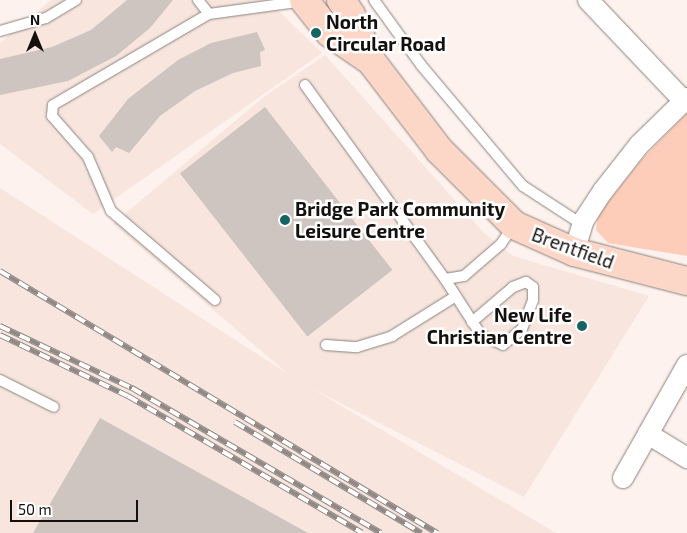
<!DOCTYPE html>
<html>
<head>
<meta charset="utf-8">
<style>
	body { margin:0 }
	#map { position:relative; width:687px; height:533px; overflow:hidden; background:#fdf2ee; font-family:"Exo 2",sans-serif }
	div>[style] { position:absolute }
	.built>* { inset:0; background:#f7e5de }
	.green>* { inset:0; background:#fecdba }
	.building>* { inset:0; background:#cec4c0; transform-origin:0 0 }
	.roads { filter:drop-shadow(0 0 1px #8c827f) drop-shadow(0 0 1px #8c827f) }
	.lane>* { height:10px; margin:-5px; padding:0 5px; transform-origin:5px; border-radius:5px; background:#fff }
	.street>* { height:20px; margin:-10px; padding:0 10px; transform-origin:10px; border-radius:10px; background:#fff }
	.primary>* { height:28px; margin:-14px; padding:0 14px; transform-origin:14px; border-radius:14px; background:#fcd6c7 }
	.rail>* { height:5.5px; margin-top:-2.75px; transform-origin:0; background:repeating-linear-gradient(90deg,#fff 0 11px,#908986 0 22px); box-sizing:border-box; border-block:1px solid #908986 }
	.dots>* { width:14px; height:14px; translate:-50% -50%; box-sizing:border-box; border:2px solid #fff; border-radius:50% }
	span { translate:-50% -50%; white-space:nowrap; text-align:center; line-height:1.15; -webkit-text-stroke:5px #fff; paint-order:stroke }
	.poi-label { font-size:19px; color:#13100e; font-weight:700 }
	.left { translate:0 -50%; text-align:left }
	.right { translate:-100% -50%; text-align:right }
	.street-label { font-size:19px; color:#13100e }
	.north { position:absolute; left:10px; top:10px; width:50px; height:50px; -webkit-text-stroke:4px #fff; paint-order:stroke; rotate:0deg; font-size:14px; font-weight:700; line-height:20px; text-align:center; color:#13100e }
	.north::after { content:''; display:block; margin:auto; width:18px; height:22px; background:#13100e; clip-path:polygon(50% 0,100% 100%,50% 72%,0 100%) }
	.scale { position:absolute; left:10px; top:500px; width:128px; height:22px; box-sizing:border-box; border:2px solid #13100e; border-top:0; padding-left:6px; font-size:15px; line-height:18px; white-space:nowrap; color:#13100e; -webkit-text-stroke:4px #fff; paint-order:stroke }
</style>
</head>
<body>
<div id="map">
	<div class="built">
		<div style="clip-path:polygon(51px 0,267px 0,322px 53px,93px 214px,0 144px,0 43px)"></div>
		<div style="clip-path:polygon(325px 55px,485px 234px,513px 256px,649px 296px,524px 497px,311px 388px,556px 533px,0 533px,0 188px,288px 374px,113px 224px,261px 99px)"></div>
	</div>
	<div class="green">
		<div style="clip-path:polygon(687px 113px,687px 256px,608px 243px,596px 230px,598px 215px,642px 159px)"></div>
	</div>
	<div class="building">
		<div style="clip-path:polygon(127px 0,173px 0,150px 28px,116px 56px,68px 81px,0 95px,0 59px,52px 47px,91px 30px)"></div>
		<div style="clip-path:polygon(257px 32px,265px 50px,260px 52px,261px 66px,233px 73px,195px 91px,160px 116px,129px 153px,116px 147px,112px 152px,99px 136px,128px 99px,178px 60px,211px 43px)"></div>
		<div style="left:265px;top:107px;width:207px;height:108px;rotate:52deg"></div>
		<div style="clip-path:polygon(100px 418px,308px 533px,33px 533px)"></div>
	</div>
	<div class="roads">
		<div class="lane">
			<div style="left:198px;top:0;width:18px;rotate:52deg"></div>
			<div style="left:374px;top:0;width:80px;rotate:54.1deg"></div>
			<div style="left:421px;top:65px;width:158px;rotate:49.9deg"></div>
			<div style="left:523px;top:186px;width:72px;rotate:33deg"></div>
			<div style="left:0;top:31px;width:48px;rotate:-15.8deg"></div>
			<div style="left:46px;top:18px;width:35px;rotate:-31deg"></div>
			<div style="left:305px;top:85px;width:239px;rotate:54.2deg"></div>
			<div style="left:445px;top:279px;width:19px;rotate:-9deg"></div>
			<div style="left:464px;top:276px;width:49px;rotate:-40.9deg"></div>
			<div style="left:501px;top:244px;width:22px;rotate:-56deg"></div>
			<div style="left:445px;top:279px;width:67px;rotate:57.3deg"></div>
			<div style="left:481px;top:335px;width:24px;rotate:24deg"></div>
			<div style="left:503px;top:345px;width:25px;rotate:-40deg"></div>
			<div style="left:522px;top:329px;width:31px;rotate:-69deg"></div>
			<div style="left:533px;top:300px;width:13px;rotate:-90deg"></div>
			<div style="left:533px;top:287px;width:9px;rotate:-144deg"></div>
			<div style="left:526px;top:282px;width:14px;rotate:159deg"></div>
			<div style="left:513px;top:287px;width:54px;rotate:139.5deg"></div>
			<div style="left:215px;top:300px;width:137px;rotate:-139.4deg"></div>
			<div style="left:111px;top:211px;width:59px;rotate:-113.1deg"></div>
			<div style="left:88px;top:157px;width:55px;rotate:-131.3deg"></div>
			<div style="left:52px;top:116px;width:11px;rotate:-85deg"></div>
			<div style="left:53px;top:105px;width:181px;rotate:-30.3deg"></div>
			<div style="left:209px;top:14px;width:96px;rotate:-7.8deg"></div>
			<div style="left:326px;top:345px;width:31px;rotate:4deg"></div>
			<div style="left:357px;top:347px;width:37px;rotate:-17deg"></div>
			<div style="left:392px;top:336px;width:75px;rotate:-32deg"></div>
			<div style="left:0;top:380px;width:60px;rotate:26.6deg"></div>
		</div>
		<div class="street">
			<div style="left:588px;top:0;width:138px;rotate:46.5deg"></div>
			<div style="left:574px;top:252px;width:34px;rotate:-73deg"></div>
			<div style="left:584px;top:220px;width:35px;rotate:-57deg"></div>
			<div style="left:603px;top:191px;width:58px;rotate:-52deg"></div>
			<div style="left:639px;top:145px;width:67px;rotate:-44.4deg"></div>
			<div style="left:687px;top:365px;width:79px;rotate:119.5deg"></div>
			<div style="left:648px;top:434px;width:46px;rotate:31.6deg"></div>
			<div style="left:623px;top:478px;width:51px;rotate:-60.4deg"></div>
		</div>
		<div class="primary">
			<div style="left:304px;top:0;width:42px;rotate:51.8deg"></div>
			<div style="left:330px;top:33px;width:50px;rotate:34.3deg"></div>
			<div style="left:341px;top:0;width:18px;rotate:56deg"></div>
			<div style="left:351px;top:15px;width:50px;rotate:66.5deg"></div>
			<div style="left:371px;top:61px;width:112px;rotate:52.6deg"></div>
			<div style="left:439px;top:150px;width:106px;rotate:45deg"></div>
			<div style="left:514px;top:225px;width:66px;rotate:24.2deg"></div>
			<div style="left:574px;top:252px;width:117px;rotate:14.4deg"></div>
		</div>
	</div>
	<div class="rail">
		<div style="left:0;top:271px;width:510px;rotate:30.94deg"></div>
		<div style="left:0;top:326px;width:146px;rotate:25.2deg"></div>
		<div style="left:132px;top:388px;width:288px;rotate:30.2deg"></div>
		<div style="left:0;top:335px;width:142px;rotate:25.5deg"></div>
		<div style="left:128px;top:396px;width:271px;rotate:30.3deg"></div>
		<div style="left:235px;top:422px;width:217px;rotate:30.8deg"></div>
	</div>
	<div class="dots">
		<div style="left:316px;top:33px;background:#166462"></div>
		<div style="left:285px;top:220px;background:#166462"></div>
		<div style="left:582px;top:326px;background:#166462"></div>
	</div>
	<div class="poi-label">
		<span class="left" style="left:326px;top:33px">North<br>Circular Road</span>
		<span class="left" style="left:295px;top:220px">Bridge Park Community<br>Leisure Centre</span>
		<span class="right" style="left:572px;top:326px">New Life<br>Christian Centre</span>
	</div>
	<div class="street-label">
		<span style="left:573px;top:248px;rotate:20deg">Brentfield</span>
	</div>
	<div class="north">N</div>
	<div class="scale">50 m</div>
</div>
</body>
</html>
